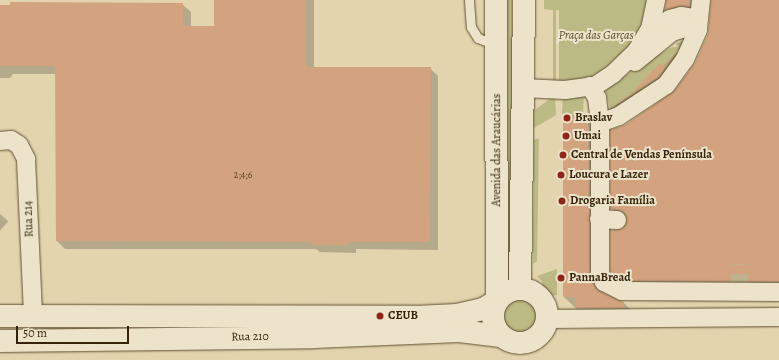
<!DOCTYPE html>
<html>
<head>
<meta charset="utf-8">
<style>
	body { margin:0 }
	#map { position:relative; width:779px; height:360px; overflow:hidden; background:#e2d4ad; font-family:Alegreya,serif }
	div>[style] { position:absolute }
	.green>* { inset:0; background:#bcba84; transform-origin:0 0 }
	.round { border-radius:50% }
	.shadow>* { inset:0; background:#0003; transform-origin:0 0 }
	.building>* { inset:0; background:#d2a37e }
	.street-tunnel>* { height:18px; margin-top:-9px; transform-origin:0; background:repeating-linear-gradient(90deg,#c0b18c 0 18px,transparent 0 27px) }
	.roads { filter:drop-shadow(0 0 1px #615033) drop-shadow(0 0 1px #615033) }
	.lane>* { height:9px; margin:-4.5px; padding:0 4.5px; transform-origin:4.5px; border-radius:4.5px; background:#ece3ca }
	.street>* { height:18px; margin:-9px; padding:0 9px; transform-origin:9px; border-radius:9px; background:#ece3ca }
	.secondary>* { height:22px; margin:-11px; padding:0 11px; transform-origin:11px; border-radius:11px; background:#ece3ca }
	.secondary>.ring { margin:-11px; padding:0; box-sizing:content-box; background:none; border:22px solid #ece3ca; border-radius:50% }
	.dots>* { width:11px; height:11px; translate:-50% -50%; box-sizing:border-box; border:2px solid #ece3ca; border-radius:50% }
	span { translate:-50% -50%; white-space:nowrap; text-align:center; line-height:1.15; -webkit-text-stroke:4px #ece3ca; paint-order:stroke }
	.number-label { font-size:10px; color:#5d4427 }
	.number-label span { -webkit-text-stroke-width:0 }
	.park-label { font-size:12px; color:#584a28; font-style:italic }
	.poi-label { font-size:12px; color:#36240a; font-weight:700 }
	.left { translate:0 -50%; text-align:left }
	.street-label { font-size:12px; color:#36240a }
	.scale { position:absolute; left:16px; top:326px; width:113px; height:18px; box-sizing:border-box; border:2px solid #36240a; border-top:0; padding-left:5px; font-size:12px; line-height:14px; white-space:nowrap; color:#36240a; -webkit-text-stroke:3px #ece3ca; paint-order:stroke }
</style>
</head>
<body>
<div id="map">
	<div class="green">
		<div style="clip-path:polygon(506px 0,512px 0,513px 284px,506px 285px)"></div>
		<div style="clip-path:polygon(544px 0,656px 0,643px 34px,605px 75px,559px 88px,559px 10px,556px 10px,556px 83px,553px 83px,553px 10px,544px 9px)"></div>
		<div style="clip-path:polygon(684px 45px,664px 80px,611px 113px,605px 88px,670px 48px)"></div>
		<div style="left:563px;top:94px;width:21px;height:20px;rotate:3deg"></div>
		<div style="clip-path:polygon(555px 95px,556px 115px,534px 128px,532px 112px)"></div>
		<div style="clip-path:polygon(539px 138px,537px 261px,533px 264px,534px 140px)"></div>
		<div style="clip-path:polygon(557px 269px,557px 295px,545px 297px,542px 281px,537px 276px)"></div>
		<div class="round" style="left:497px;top:296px;width:42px;height:42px"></div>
	</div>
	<div class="shadow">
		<div style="clip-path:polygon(216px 0,314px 0,314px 68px,430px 68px,438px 76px,438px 250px,356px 249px,356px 253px,320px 252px,316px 249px,65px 249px,57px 241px,56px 74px,13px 74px,10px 78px,0 78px,0 6px,182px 4px,191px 12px,191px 27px,215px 27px)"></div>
		<div style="clip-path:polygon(667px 0,707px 0,675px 19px,666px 10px)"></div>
		<div style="clip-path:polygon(709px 0,779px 0,779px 291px,623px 284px,613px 274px,612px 231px,623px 230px,629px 220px,621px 219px,612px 209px,625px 126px,675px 92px,695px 64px,709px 35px,712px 0)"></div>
		<div style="clip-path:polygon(682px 41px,691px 51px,686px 53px,676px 44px)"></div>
		<div style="clip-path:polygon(677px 53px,686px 62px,619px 118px,610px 109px,634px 93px)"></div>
		<div style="clip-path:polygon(588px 114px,598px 124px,599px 284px,605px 295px,623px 302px,633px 312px,586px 318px,564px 297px)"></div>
		<div style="left:0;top:214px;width:11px;height:74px;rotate:41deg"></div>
	</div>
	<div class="building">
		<div style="clip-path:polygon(214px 0,306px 0,306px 67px,431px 67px,430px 242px,348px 242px,349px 245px,311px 245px,311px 242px,56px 241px,55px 66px,0 66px,0 5px,10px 5px,10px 2px,183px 3px,183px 26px,214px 26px)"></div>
		<div style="clip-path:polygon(666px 0,690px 0,690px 7px,679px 6px,665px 10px)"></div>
		<div style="clip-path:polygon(711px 0,779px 0,779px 282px,625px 281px,610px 271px,610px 230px,622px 229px,627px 220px,622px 211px,610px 209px,610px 130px,625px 125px,674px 91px,695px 63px,708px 34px)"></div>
		<div style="clip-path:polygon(677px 51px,659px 77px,609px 109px,633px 92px,659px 64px,664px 66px)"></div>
		<div style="clip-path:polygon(588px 113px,590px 273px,599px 291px,624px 302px,624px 308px,575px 308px,575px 297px,563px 297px,563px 116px)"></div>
	</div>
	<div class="street-tunnel">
		<div style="left:739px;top:292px;width:28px;rotate:-88deg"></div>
	</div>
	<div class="roads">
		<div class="lane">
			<div style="left:469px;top:0;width:27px;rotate:86deg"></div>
			<div style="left:471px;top:27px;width:13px;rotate:58deg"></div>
			<div style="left:478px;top:38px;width:19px;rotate:21deg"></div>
		</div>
		<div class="street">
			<div style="left:701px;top:0;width:30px;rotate:96deg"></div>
			<div style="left:698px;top:30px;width:32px;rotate:114deg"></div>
			<div style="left:685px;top:59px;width:32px;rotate:126deg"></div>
			<div style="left:666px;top:85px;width:56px;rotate:146.6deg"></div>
			<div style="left:619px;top:116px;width:20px;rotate:160deg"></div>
			<div style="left:600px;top:123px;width:150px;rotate:90deg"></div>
			<div style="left:600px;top:273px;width:10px;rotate:66deg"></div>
			<div style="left:604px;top:282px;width:20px;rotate:27deg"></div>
			<div style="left:622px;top:291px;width:157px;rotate:0.4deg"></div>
			<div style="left:651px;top:35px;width:15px;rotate:-48deg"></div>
			<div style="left:661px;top:24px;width:10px;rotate:-29deg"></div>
			<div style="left:670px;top:19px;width:11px;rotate:-15deg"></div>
			<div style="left:681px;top:16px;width:18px;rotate:9deg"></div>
			<div style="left:635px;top:62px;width:48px;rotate:-39deg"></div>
			<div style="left:672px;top:32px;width:17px;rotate:-17deg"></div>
			<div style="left:688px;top:27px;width:10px;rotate:17deg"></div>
			<div style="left:590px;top:86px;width:14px;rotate:60deg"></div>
			<div style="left:597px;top:98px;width:25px;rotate:83deg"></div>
			<div style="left:523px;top:88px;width:42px;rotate:2.7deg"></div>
			<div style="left:565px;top:90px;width:30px;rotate:-8deg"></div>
			<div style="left:595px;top:86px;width:22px;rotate:-34deg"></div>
			<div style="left:613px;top:74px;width:32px;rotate:-44deg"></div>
			<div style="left:636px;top:52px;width:27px;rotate:-59deg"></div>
			<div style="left:650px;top:29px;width:30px;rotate:-78deg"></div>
			<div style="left:0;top:141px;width:11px;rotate:-5deg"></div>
			<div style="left:11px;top:140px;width:9px;rotate:32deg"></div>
			<div style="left:19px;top:145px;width:16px;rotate:63deg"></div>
			<div style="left:26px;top:159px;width:157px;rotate:87.4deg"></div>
			<div style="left:599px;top:219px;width:18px;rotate:3deg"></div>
			<div style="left:547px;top:319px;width:232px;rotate:-0.5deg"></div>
		</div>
		<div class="secondary">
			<div class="ring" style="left:493px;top:289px;width:32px;height:32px"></div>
			<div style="left:520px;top:289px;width:289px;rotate:-89.2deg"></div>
			<div style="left:0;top:316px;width:416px;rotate:0.1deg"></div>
			<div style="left:416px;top:317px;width:41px;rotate:-2.8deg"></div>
			<div style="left:457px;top:315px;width:27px;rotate:-13deg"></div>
			<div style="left:483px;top:309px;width:16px;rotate:-30deg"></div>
			<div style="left:497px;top:301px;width:301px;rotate:-90.2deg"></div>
			<div style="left:0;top:341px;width:314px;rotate:-0.7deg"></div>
			<div style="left:314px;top:337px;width:145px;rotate:-2.4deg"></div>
			<div style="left:459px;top:331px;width:42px;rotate:6.8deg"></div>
		</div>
	</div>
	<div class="dots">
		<div style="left:567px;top:118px;background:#8f2418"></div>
		<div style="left:566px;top:136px;background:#8f2418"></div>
		<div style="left:563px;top:155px;background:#8f2418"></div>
		<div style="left:561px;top:175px;background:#8f2418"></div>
		<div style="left:562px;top:201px;background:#8f2418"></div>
		<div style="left:561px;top:278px;background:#8f2418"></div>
		<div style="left:380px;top:316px;background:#8f2418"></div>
	</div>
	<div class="number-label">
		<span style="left:243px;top:175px">2;4;6</span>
	</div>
	<div class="park-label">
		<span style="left:596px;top:36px">Praça das Garças</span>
	</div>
	<div class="poi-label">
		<span class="left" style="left:575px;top:118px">Braslav</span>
		<span class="left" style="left:574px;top:136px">Umai</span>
		<span class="left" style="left:571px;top:155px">Central de Vendas Península</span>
		<span class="left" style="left:569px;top:175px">Loucura e Lazer</span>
		<span class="left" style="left:570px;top:201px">Drogaria Família</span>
		<span class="left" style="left:569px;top:278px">PannaBread</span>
		<span class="left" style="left:388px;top:316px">CEUB</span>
	</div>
	<div class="street-label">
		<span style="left:497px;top:150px;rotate:-90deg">Avenida das Araucárias</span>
		<span style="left:29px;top:219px;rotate:-92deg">Rua 214</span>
		<span style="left:250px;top:337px;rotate:-1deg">Rua 210</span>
	</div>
	<div class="scale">50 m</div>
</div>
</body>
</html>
